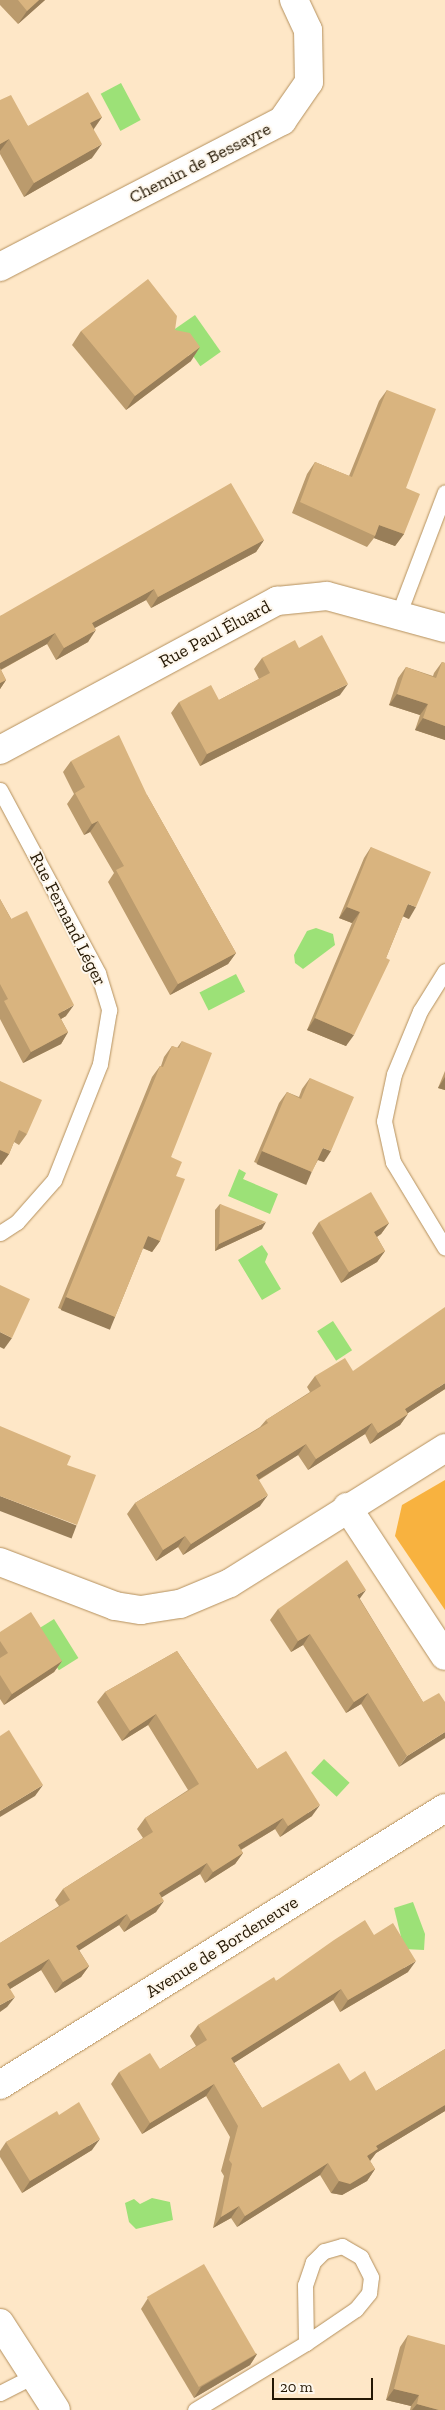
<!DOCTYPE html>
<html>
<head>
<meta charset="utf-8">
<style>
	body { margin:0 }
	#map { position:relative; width:445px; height:2410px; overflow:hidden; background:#fee7c7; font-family:"Zilla Slab",serif }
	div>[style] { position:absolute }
	.green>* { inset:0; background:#f8b23f }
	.water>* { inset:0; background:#9ce177; transform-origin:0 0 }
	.roads { filter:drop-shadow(0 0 1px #b4905d) drop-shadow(0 0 1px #b4905d) }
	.service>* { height:15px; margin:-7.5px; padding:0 7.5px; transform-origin:7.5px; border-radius:7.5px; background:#fff }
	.minor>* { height:28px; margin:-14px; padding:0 14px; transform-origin:14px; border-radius:14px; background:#fff }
	.tertiary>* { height:28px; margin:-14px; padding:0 14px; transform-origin:14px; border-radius:14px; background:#fff }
	.wall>* { inset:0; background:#bb9b6d }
	.shaded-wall>* { inset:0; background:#987e59; transform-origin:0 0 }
	.building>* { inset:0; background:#d9b47f; transform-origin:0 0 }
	span { translate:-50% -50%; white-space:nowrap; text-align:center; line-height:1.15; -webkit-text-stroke:4px #fef7ec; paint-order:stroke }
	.street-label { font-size:18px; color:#241703 }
	.scale { position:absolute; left:272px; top:2378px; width:101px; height:22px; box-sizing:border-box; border:2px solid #241703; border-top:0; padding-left:6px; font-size:15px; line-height:18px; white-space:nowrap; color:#241703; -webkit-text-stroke:4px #fef7ec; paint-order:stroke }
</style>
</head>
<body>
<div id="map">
	<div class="green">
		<div style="clip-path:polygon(445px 1480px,445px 1610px,395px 1536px,402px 1505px)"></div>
	</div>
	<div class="water">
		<div style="left:121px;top:83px;width:42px;height:23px;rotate:62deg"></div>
		<div style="left:195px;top:315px;width:45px;height:25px;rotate:55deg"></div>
		<div style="clip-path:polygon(316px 928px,333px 934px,335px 945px,303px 969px,295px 963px,294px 955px,307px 931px)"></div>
		<div style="left:236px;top:974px;width:20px;height:41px;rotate:63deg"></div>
		<div style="clip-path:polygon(239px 1169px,246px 1173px,243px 1179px,278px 1194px,270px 1214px,228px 1196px)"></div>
		<div style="clip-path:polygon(262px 1245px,268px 1254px,265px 1262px,281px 1289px,262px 1300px,238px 1260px)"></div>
		<div style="left:333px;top:1321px;width:35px;height:19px;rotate:57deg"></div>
		<div style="left:54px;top:1619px;width:46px;height:23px;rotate:58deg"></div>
		<div style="left:324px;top:1759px;width:35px;height:19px;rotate:43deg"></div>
		<div style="clip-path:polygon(413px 1902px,425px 1934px,424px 1950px,404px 1949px,394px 1908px)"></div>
		<div style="clip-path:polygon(152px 2198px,170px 2202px,173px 2220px,136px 2229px,129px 2222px,125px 2203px,134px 2199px,140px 2204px)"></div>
	</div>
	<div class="roads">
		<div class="service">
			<div style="left:399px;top:613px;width:129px;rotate:-69.2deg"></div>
			<div style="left:0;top:790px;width:208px;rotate:61.8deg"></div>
			<div style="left:98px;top:973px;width:39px;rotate:73deg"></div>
			<div style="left:109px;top:1010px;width:55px;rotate:99.5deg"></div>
			<div style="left:100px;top:1064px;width:125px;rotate:111.6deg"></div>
			<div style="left:54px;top:1180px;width:56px;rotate:131.4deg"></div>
			<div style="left:17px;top:1222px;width:20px;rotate:147deg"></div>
			<div style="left:445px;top:971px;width:47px;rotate:122deg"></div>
			<div style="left:420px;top:1011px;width:68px;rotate:112.4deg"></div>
			<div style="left:394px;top:1074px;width:48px;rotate:102deg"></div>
			<div style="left:384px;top:1121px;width:42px;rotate:77.6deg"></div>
			<div style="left:393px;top:1162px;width:100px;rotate:58.8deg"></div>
			<div style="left:0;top:2393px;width:38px;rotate:-27deg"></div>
			<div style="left:195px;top:2410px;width:130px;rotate:-31.1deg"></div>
			<div style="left:306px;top:2343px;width:60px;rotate:-34.2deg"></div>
			<div style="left:356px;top:2309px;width:21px;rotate:-51deg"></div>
			<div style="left:369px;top:2293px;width:16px;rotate:-83deg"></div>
			<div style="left:371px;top:2277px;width:22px;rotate:-117deg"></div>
			<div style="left:361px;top:2257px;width:22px;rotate:-150deg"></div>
			<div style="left:342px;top:2246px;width:19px;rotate:164deg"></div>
			<div style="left:324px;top:2251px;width:16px;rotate:135deg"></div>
			<div style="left:313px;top:2262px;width:24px;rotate:109deg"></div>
			<div style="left:305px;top:2285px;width:58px;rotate:89deg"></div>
		</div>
		<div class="minor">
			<div style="left:0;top:267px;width:318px;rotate:-27.4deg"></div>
			<div style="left:282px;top:121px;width:47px;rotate:-55.3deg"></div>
			<div style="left:309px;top:82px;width:52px;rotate:-91.1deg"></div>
			<div style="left:308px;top:30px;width:33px;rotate:-115deg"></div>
			<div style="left:0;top:750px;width:315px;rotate:-28.3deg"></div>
			<div style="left:277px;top:601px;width:50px;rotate:-5.7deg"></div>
			<div style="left:327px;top:596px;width:122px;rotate:15.2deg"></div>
			<div style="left:347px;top:1507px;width:178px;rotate:56.7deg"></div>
			<div style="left:0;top:1562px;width:123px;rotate:20.9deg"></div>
			<div style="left:115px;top:1606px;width:26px;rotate:9deg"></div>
			<div style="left:141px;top:1610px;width:39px;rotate:-9deg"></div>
			<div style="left:180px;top:1604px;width:54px;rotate:-22.8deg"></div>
			<div style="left:230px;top:1583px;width:254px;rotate:-32.1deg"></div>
			<div style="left:0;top:2085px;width:524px;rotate:-31.9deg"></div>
		</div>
		<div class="tertiary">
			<div style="left:0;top:2323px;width:103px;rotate:57.2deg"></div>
		</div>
	</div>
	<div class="wall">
		<div style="clip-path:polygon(0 0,45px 0,18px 24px,0 5px)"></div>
		<div style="clip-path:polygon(0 100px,28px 126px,102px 117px,94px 129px,92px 158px,24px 197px,0 154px)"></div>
		<div style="clip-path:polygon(175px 330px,191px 361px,126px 410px,72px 345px,81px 331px)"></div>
		<div style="clip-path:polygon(387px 390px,406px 488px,404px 534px,395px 546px,374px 538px,367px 547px,292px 513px,307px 474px,315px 462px,349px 476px,379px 401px)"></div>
		<div style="clip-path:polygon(264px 540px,256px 552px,151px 608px,146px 600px,94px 628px,88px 642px,56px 660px,47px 644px,1px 670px,6px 680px,0 689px,0 616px)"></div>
		<div style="clip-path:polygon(299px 648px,340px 695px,200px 766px,171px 713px,179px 702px,219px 700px,259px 679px,254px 669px,262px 658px)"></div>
		<div style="clip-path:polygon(442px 662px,445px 663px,445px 740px,415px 730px,420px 715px,389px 705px,398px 678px,406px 667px,433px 676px,434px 673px)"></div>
		<div style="clip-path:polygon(71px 761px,147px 795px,236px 953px,228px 964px,170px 995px,108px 882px,114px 873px,90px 832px,84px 835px,67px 804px,74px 794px,63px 772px)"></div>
		<div style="clip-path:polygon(371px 847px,409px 919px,403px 916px,386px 958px,346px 1046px,307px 1030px,352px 923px,339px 918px,364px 858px)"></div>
		<div style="clip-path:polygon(0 899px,66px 1016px,61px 1019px,68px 1032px,61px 1044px,23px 1063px,0 1019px)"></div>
		<div style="clip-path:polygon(182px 1041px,171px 1157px,176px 1176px,160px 1241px,152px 1252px,143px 1248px,115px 1317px,107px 1328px,58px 1308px,152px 1077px,160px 1066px,161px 1066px,164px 1057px,172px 1046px,177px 1048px)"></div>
		<div style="clip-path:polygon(445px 1071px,445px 1090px,438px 1088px)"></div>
		<div style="clip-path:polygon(310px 1078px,324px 1162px,318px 1160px,305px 1183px,254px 1162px,279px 1103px,287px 1092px,299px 1097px,302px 1089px)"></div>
		<div style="clip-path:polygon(0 1081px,27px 1134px,19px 1145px,14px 1142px,9px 1154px,1px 1165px,0 1164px)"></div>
		<div style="clip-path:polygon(220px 1204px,262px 1229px,215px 1251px,215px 1210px)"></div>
		<div style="clip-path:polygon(319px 1222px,389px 1223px,381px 1234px,377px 1237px,385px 1251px,377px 1262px,341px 1283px,312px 1233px)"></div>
		<div style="clip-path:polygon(353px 1371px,445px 1389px,408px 1413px,400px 1425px,370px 1444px,365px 1434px,308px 1470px,298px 1455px,259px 1480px,260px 1506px,183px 1555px,178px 1547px,156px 1561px,127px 1514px,135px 1503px,260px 1427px,266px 1420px,310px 1392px,307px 1387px,315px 1376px)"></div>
		<div style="clip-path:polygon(360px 1599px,423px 1702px,445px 1702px,399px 1767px,361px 1704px,346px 1713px,303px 1645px,291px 1652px,270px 1620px,278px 1609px)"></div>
		<div style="clip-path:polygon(0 1632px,62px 1661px,54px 1672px,4px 1705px,0 1699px)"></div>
		<div style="clip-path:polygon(177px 1651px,257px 1769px,312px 1816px,280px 1837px,275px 1829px,241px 1850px,243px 1853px,235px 1864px,205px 1883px,200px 1874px,161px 1897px,156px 1912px,124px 1932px,119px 1925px,79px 1950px,89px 1966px,81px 1977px,55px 1993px,41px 1970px,10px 1989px,7px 2007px,0 1943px,59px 1906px,55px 1900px,63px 1889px,143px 1838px,137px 1829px,145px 1818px,188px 1790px,148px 1725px,122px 1741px,97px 1702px,105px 1692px)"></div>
		<div style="clip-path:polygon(374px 1935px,408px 1972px,340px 2012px,333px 2000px,234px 2063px,262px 2108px,350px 2081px,376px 2091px,445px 2049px,445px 2111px,376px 2153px,370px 2161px,375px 2169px,367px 2181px,342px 2195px,331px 2193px,320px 2175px,237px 2227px,231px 2218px,213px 2228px,224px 2176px,221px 2171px,230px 2137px,206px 2096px,142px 2134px,111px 2084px,119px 2072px,160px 2069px,196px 2046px,190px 2036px,198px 2025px,276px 1981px)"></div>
		<div style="clip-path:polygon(59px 2115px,92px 2150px,22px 2193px,0 2157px,0 2151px,6px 2142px)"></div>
		<div style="clip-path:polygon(148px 2298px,257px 2354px,250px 2365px,194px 2398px,141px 2309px)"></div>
		<div style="clip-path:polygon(408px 2335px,445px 2410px,410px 2410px,411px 2406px,386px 2400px,400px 2347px)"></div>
	</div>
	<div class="shaded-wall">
		<div style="clip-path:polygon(39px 0,45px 0,18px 24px,27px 11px)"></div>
		<div style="clip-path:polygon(102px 117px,92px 131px,90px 123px)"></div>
		<div style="clip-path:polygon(9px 139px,0 151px,0 144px)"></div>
		<div style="clip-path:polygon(102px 144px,92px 158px,24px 197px,34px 183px)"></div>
		<div style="clip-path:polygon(200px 347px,191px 361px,126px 410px,135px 396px)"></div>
		<div style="clip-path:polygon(379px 525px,404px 534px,395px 546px,374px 538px)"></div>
		<div style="clip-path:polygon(264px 540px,256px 552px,151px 608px,158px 597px)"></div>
		<div style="clip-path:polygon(154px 589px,146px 600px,84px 634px,92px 623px)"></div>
		<div style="clip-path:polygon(96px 630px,88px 642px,56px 660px,64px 648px)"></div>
		<div style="clip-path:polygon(55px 633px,47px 644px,0 670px,0 663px)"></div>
		<div style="clip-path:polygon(6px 680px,0 689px,0 683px)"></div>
		<div style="clip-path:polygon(348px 684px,340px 695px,200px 766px,207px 754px)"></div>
		<div style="clip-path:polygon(397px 694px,428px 704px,420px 715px,389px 705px)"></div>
		<div style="clip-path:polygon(423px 718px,445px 726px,445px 740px,415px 730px)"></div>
		<div style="clip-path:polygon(98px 821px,90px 832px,84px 835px,92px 824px)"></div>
		<div style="clip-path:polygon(408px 904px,416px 907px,409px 919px,400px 915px)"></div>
		<div style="clip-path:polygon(347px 907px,360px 912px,352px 923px,339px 918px)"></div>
		<div style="clip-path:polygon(236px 953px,228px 964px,170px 995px,178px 984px)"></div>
		<div style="clip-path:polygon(74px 1005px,66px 1016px,50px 1025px,58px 1014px)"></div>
		<div style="clip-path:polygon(315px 1018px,354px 1035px,346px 1046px,307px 1030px)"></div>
		<div style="clip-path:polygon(68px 1032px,61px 1044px,23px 1063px,31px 1052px)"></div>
		<div style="clip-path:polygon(445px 1077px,445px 1090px,438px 1088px)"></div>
		<div style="clip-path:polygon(323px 1148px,331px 1151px,324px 1162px,315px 1159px)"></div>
		<div style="clip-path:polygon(0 1150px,9px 1154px,1px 1165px,0 1164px)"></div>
		<div style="left:262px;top:1151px;width:54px;height:14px;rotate:23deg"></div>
		<div style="clip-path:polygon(266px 1222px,262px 1229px,215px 1251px,219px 1244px)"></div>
		<div style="clip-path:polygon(389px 1223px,381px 1234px,366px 1244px,374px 1232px)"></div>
		<div style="clip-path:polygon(148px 1236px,160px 1241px,152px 1252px,140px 1247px)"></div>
		<div style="clip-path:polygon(385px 1251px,377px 1262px,341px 1283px,349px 1272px)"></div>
		<div style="left:66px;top:1297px;width:53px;height:14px;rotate:22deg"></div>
		<div style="clip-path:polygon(0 1332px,12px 1338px,4px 1349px,0 1347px)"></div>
		<div style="clip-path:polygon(445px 1383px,445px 1389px,397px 1420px,405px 1409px)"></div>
		<div style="clip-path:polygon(408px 1414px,400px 1425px,370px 1444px,378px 1433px)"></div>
		<div style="clip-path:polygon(372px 1423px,365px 1434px,308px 1470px,316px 1459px)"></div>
		<div style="clip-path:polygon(306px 1444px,298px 1455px,248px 1486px,256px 1475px)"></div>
		<div style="clip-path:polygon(268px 1495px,260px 1506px,183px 1555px,191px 1544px)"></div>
		<div style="left:0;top:1496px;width:82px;height:14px;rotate:21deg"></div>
		<div style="clip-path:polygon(185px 1536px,178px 1547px,156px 1561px,163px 1550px)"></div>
		<div style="clip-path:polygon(366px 1590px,358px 1601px,357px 1595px)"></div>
		<div style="clip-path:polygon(310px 1634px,303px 1645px,291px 1652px,298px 1641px)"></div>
		<div style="clip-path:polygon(62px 1661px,54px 1672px,4px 1705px,12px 1694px)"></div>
		<div style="clip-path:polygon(368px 1693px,361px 1704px,346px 1713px,354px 1702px)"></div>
		<div style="clip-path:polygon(156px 1714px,148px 1725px,122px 1741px,130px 1731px)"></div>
		<div style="clip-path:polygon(445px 1732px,445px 1738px,399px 1767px,407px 1756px)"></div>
		<div style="clip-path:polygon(43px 1785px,35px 1796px,0 1817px,0 1811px)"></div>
		<div style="clip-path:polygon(320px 1805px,312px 1816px,280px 1837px,288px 1826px)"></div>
		<div style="clip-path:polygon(283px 1818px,275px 1829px,230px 1856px,238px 1845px)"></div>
		<div style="clip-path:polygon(243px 1853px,235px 1864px,205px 1883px,213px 1872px)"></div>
		<div style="clip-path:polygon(207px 1863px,200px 1874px,151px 1904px,159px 1893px)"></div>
		<div style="clip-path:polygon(164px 1901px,156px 1912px,124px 1932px,131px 1921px)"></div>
		<div style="clip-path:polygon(127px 1914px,119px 1925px,69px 1957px,76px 1946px)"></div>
		<div style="clip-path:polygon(49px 1959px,41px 1970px,0 1995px,7px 1984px)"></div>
		<div style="clip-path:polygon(416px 1961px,408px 1972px,340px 2012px,348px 2000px)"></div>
		<div style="clip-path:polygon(89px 1966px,81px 1977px,55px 1993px,63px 1982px)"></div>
		<div style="clip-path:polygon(341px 1989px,333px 2000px,223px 2070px,231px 2058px)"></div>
		<div style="clip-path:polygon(15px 1997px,7px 2007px,0 2012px,0 2005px)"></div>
		<div style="clip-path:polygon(214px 2084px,206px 2096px,142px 2134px,150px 2123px)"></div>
		<div style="clip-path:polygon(445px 2105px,445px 2111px,376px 2153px,370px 2161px,367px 2156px,376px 2146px)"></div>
		<div style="clip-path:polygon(100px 2139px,92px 2150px,22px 2193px,30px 2181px)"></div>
		<div style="clip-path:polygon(328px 2163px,320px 2175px,237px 2227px,245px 2216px)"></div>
		<div style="clip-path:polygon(375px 2169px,367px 2181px,342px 2195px,331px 2193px,339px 2181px)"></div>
		<div style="clip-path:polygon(239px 2206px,231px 2218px,213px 2228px,221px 2217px)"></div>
		<div style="clip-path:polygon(257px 2354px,250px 2365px,194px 2398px,201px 2387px)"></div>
		<div style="clip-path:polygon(394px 2389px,419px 2395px,411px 2406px,386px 2400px)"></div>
		<div style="clip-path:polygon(417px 2404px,439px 2410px,412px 2410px)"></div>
	</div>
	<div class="building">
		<div style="clip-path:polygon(18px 0,39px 0,27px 11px)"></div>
		<div style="clip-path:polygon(88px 92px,102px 117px,90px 123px,102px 144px,34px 183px,9px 139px,0 144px,0 100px,11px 95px,28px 126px)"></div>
		<div style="clip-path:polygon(148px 279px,177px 316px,175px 330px,190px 333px,200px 347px,135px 396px,81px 331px)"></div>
		<div style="clip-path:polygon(387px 390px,436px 409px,406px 488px,420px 494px,404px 534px,379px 525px,375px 536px,300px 502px,315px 462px,352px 477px)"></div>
		<div style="clip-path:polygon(231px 483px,264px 540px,158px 597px,154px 589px,92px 623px,96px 630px,64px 648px,55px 633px,0 663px,0 616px)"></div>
		<div style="clip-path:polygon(322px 635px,348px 684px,207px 754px,179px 702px,211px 685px,219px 700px,270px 673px,262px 658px,295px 640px,299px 648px)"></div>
		<div style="clip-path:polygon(442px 662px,445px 663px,445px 726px,423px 718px,428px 704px,397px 694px,406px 667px,436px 678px)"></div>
		<div style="clip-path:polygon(0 668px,6px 680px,0 683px)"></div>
		<div style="clip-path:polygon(119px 735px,147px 795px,236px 953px,178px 984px,116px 870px,124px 866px,98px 821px,92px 824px,75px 793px,85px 787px,71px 761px)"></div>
		<div style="clip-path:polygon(371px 847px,431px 872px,416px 907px,408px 904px,386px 958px,390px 960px,354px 1035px,315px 1018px,360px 912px,347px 907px)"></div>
		<div style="clip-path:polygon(0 899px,11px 919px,27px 911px,74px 1005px,58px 1014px,68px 1032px,31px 1052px,4px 1001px,8px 999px,0 984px)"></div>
		<div style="clip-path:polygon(182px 1041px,212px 1053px,171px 1157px,182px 1162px,176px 1176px,185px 1179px,160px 1241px,148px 1236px,115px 1317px,66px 1297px,160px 1066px,163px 1067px,172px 1046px,179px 1048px)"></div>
		<div style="clip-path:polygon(310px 1078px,354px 1097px,331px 1151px,323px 1148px,312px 1172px,262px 1151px,287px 1092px,301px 1099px)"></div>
		<div style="clip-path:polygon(0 1081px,42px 1100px,27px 1134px,19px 1130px,9px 1154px,0 1150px)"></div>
		<div style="clip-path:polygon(371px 1192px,389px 1223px,374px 1232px,385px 1251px,349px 1272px,319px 1222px)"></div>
		<div style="clip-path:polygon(220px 1204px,266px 1222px,219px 1244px)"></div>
		<div style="clip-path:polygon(0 1285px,30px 1299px,12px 1338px,0 1332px)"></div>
		<div style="clip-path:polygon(445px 1307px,445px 1383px,405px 1409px,408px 1414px,378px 1433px,372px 1423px,316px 1459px,306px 1444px,256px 1475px,268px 1495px,191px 1544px,185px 1536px,163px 1550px,135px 1503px,268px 1423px,266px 1420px,321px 1386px,315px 1376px,345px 1358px,353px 1371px)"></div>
		<div style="clip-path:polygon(0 1426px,71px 1456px,67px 1465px,96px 1475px,77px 1525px,0 1496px)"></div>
		<div style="clip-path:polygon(347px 1560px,366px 1590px,357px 1595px,423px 1702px,439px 1693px,445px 1702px,445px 1732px,407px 1756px,368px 1693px,354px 1702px,310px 1634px,298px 1641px,278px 1609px)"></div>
		<div style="clip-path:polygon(31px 1612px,62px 1661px,12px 1694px,0 1675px,0 1658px,8px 1653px,0 1641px,0 1632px)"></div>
		<div style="clip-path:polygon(177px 1651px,257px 1769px,286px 1751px,320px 1805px,288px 1826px,283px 1818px,238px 1845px,243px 1853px,213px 1872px,207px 1863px,159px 1893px,164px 1901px,131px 1921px,127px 1914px,76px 1946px,89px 1966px,63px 1982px,49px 1959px,7px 1984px,15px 1997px,0 2005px,0 1943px,70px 1900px,63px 1889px,153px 1832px,145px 1818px,199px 1784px,156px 1714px,130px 1731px,105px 1692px)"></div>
		<div style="clip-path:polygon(9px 1730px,43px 1785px,0 1811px,0 1736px)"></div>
		<div style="clip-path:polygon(365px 1920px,374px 1935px,393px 1923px,416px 1961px,348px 2000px,341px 1989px,231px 2058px,262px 2108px,339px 2063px,350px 2081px,365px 2071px,376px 2091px,445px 2049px,445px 2105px,376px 2146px,378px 2149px,367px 2156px,375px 2169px,350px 2184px,339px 2181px,328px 2163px,245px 2216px,239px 2206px,221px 2217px,232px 2164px,229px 2160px,238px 2126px,214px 2084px,150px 2123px,119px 2072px,150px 2053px,160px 2069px,207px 2040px,198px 2025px,274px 1977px,276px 1981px,334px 1940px)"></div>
		<div style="clip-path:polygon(79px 2102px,100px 2139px,30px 2181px,6px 2142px,57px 2111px,59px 2115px)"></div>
		<div style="left:204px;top:2264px;width:104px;height:66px;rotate:60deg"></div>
		<div style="clip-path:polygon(408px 2335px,445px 2345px,445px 2410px,439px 2410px,417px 2404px,419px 2395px,394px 2389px)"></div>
	</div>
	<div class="street-label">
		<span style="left:200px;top:163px;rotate:-27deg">Chemin de Bessayre</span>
		<span style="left:215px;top:634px;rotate:-28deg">Rue Paul Éluard</span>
		<span style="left:68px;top:919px;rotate:63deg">Rue Fernand Léger</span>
		<span style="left:222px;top:1947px;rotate:-32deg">Avenue de Bordeneuve</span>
	</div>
	<div class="scale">20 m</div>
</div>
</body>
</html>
